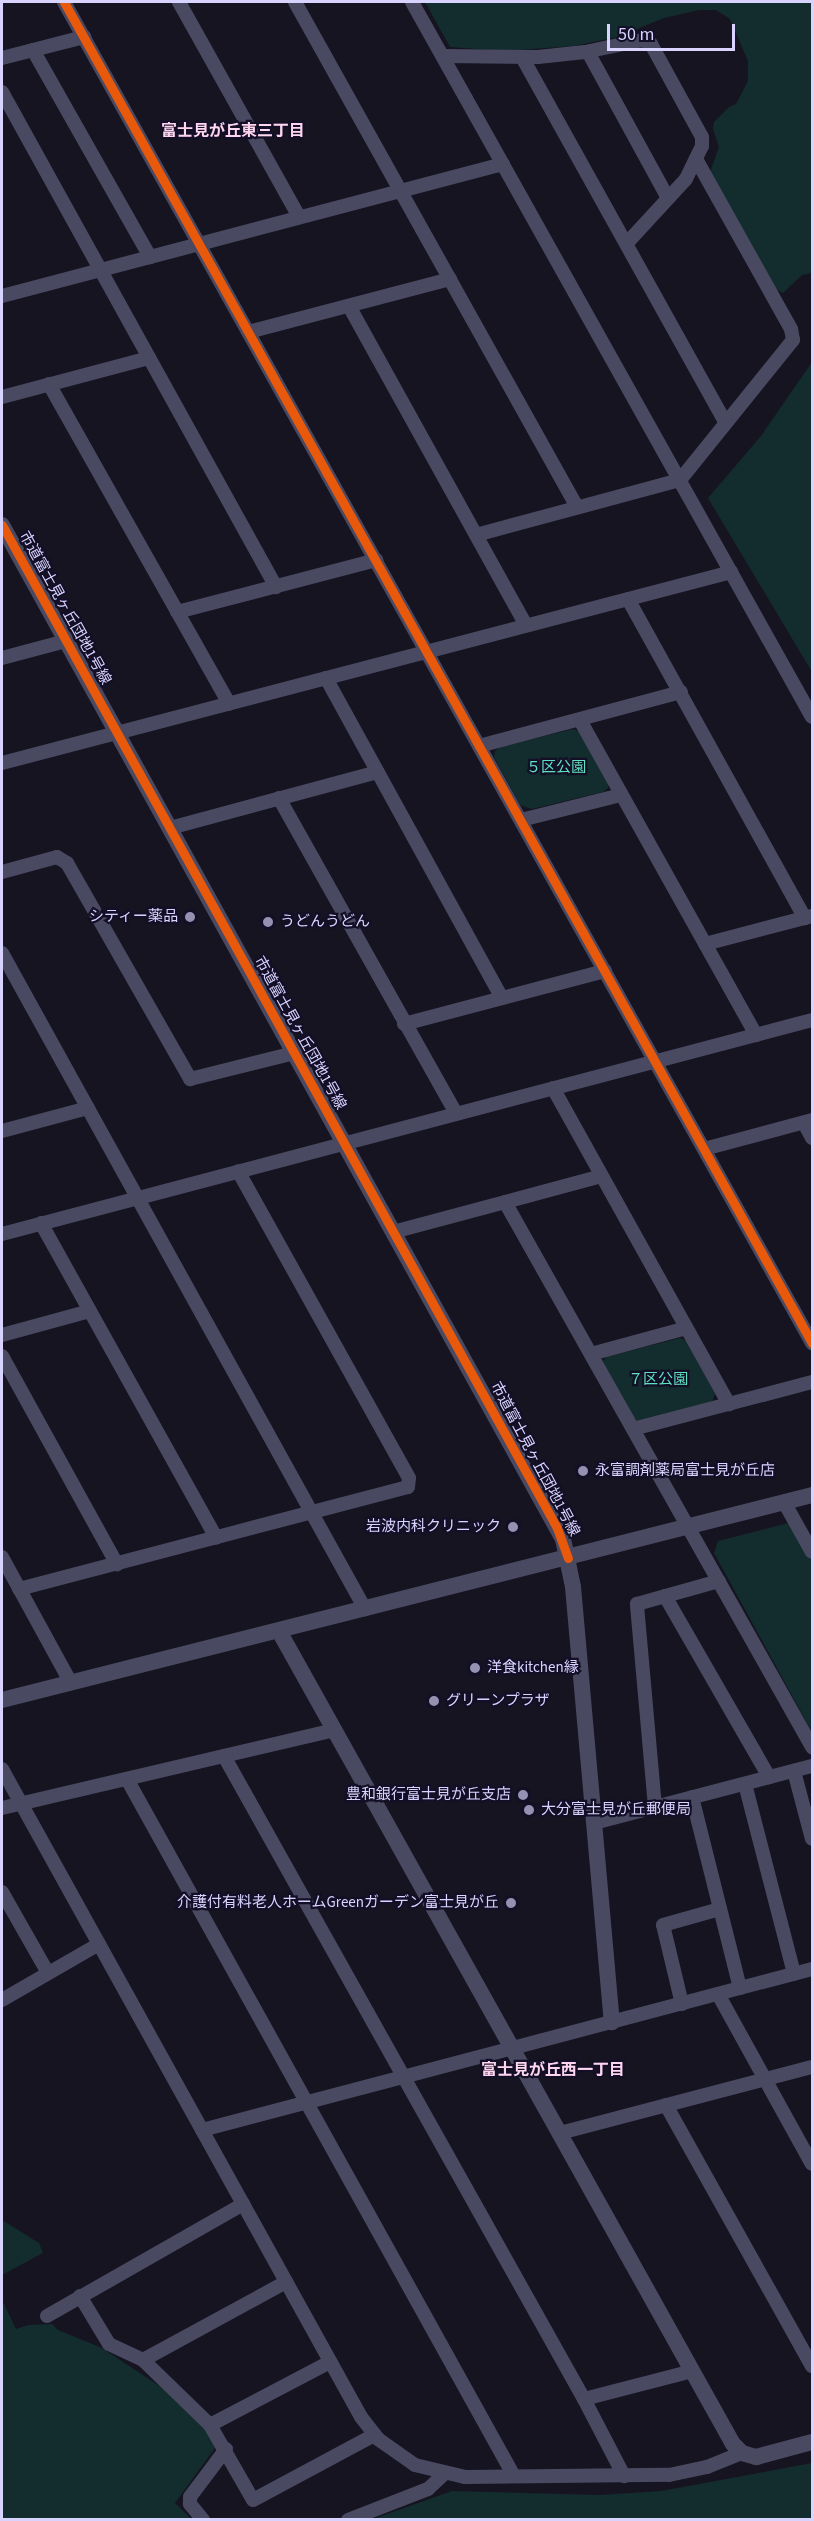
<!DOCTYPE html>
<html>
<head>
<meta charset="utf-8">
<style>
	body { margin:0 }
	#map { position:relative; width:814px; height:2521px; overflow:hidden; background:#161421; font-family:"Source Sans 3","Noto Sans JP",sans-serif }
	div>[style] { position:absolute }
	.green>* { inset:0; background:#132c2d }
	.minor>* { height:14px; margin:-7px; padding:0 7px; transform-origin:7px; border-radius:7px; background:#4a4962 }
	.tertiary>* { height:16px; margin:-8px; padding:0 8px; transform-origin:8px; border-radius:8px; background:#4a4962 }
	.cycleway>* { height:9px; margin:-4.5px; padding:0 4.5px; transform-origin:4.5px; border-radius:4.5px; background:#e8590c }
	.dots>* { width:16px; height:16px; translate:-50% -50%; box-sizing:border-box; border:3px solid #130f26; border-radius:50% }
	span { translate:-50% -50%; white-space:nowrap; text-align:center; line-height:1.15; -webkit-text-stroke:4.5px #130f26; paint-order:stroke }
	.street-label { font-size:15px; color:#d9d4ff }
	.park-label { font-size:15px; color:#5fe0c0 }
	.poi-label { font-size:15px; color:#d9d4ff }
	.right { translate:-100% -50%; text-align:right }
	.left { translate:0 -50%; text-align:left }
	.neighbourhood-label { font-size:16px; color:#ffd6f0; font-weight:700 }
	.frame { position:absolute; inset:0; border:3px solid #d9d4ff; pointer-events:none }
	.scale { position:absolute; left:607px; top:24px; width:128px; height:27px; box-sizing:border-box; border:3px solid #d9d4ff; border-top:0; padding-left:8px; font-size:18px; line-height:21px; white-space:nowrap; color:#d9d4ff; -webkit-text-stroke:4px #130f26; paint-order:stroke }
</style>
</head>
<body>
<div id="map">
	<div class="green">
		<div style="clip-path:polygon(425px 2px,812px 2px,812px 273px,802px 275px,783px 293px,770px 286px,709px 175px,719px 147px,713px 129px,714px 122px,729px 107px,736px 104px,748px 81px,748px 61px,730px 19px,716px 10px,699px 10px,664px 18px,617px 37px,574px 46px,503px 51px,450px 47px)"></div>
		<div style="clip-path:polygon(812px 362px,812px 672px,708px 498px,761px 436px)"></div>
		<div style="clip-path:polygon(573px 729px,582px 732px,609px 783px,608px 788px,603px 792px,532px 809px,520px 805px,494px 757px,495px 751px,500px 747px)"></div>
		<div style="clip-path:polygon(680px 1338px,686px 1341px,715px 1394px,712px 1402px,637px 1422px,630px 1419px,600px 1365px,606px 1357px)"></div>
		<div style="clip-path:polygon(788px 1523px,793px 1527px,812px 1562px,812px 1732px,714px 1553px,718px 1541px)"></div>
		<div style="clip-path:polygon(2px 2220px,39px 2243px,43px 2253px,2px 2275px)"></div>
		<div style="clip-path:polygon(2px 2300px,16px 2329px,28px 2325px,52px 2324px,58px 2330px,102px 2348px,161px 2387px,208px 2430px,215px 2448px,175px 2503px,191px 2519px,2px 2519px)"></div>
		<div style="clip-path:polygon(812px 2463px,812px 2519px,373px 2519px,452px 2491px,600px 2495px,661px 2491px)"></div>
	</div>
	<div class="minor">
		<div style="left:64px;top:2px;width:1536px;rotate:60.85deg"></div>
		<div style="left:179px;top:2px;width:246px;rotate:60.8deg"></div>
		<div style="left:295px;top:2px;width:578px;rotate:60.82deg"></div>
		<div style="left:412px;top:2px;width:819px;rotate:60.78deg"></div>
		<div style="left:33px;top:50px;width:238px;rotate:60.5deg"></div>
		<div style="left:588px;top:52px;width:166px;rotate:61.3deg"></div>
		<div style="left:443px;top:56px;width:95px;rotate:0.6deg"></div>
		<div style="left:538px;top:57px;width:47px;rotate:-6.1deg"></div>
		<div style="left:585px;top:52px;width:58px;rotate:-11.9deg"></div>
		<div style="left:642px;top:40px;width:10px;rotate:24deg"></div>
		<div style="left:651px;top:44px;width:106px;rotate:61.3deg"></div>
		<div style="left:702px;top:137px;width:9px;rotate:90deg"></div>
		<div style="left:702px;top:146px;width:37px;rotate:116deg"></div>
		<div style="left:686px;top:179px;width:88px;rotate:132.7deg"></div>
		<div style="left:522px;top:57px;width:419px;rotate:60.9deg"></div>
		<div style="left:2px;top:58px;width:85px;rotate:-14.4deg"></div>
		<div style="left:2px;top:92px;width:566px;rotate:61.03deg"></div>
		<div style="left:2px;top:296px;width:518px;rotate:-14.76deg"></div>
		<div style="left:349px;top:306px;width:365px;rotate:61deg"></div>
		<div style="left:248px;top:332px;width:209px;rotate:-14.7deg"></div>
		<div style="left:49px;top:384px;width:367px;rotate:60.6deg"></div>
		<div style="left:2px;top:397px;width:152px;rotate:-14.9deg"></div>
		<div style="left:476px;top:535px;width:211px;rotate:-15.1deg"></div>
		<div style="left:680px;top:480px;width:180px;rotate:-51.1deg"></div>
		<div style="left:793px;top:340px;width:11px;rotate:-100deg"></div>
		<div style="left:791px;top:329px;width:195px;rotate:-119.2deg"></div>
		<div style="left:628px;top:599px;width:365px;rotate:61deg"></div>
		<div style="left:177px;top:612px;width:206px;rotate:-14.6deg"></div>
		<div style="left:2px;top:658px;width:66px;rotate:-14.9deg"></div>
		<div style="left:326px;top:678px;width:365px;rotate:61.2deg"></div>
		<div style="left:580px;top:720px;width:361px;rotate:60.8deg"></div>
		<div style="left:479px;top:746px;width:209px;rotate:-15deg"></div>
		<div style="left:2px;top:763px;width:754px;rotate:-14.68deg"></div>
		<div style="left:279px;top:798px;width:362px;rotate:60.7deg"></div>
		<div style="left:521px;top:820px;width:103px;rotate:-14deg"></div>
		<div style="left:170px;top:828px;width:215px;rotate:-15.1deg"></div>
		<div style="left:2px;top:872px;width:57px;rotate:-15.3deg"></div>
		<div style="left:57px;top:857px;width:12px;rotate:31deg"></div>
		<div style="left:67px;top:863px;width:249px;rotate:60.3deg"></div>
		<div style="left:190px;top:1079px;width:107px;rotate:-14deg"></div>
		<div style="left:705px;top:944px;width:111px;rotate:-14.7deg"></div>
		<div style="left:2px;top:953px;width:750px;rotate:61.04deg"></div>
		<div style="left:404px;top:1024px;width:208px;rotate:-14.8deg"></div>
		<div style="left:553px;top:1088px;width:362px;rotate:60.9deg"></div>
		<div style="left:804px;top:1123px;width:17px;rotate:62deg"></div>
		<div style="left:2px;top:1131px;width:89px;rotate:-15deg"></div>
		<div style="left:704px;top:1149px;width:112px;rotate:-15deg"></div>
		<div style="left:505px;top:1202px;width:626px;rotate:60.61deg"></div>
		<div style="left:41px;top:1223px;width:360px;rotate:60.9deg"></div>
		<div style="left:393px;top:1232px;width:216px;rotate:-15deg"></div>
		<div style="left:2px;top:1234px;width:838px;rotate:-14.8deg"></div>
		<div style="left:2px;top:1335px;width:91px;rotate:-15.3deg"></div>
		<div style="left:591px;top:1354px;width:99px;rotate:-15.2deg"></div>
		<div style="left:2px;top:1356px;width:238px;rotate:61.1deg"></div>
		<div style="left:633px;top:1429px;width:185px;rotate:-14.7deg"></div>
		<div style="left:784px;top:1502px;width:57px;rotate:60.8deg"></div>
		<div style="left:2px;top:1557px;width:144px;rotate:61.3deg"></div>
		<div style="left:19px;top:1589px;width:402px;rotate:-14.7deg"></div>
		<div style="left:408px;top:1487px;width:9px;rotate:-84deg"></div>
		<div style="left:409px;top:1478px;width:351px;rotate:-119.1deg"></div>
		<div style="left:665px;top:1596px;width:209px;rotate:60.1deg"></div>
		<div style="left:224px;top:1756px;width:737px;rotate:60.76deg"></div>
		<div style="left:584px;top:2399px;width:87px;rotate:62.5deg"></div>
		<div style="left:2px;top:1769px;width:741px;rotate:61.01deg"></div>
		<div style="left:361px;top:2417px;width:28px;rotate:52deg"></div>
		<div style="left:378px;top:2439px;width:45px;rotate:35.1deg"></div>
		<div style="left:415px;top:2465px;width:51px;rotate:13.5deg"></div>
		<div style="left:465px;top:2477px;width:204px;rotate:-0.6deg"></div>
		<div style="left:669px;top:2475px;width:39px;rotate:-12deg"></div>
		<div style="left:707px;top:2467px;width:38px;rotate:-22deg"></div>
		<div style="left:794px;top:1771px;width:70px;rotate:75.2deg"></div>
		<div style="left:127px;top:1779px;width:797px;rotate:60.96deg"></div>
		<div style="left:745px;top:1784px;width:196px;rotate:75.5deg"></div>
		<div style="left:692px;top:1797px;width:197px;rotate:75.9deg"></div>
		<div style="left:655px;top:1807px;width:204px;rotate:-95.1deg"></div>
		<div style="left:637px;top:1604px;width:85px;rotate:-15.7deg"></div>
		<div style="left:2px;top:1808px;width:342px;rotate:-13.2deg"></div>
		<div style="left:594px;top:1823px;width:225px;rotate:-14.7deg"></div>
		<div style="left:2px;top:1892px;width:93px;rotate:60.4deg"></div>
		<div style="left:718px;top:1994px;width:194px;rotate:61.1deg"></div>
		<div style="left:2px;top:2000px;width:112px;rotate:-30deg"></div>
		<div style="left:682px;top:2004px;width:81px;rotate:-103.5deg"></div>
		<div style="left:663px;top:1925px;width:59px;rotate:-15.7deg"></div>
		<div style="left:666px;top:2105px;width:299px;rotate:60.8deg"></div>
		<div style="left:202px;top:2130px;width:631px;rotate:-14.79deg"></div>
		<div style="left:560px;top:2133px;width:260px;rotate:-14.7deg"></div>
		<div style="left:80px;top:2296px;width:56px;rotate:58.9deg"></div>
		<div style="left:109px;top:2344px;width:38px;rotate:25deg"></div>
		<div style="left:143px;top:2360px;width:93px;rotate:44.1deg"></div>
		<div style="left:210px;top:2425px;width:86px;rotate:60.2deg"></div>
		<div style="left:253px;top:2500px;width:137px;rotate:-28.2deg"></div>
		<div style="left:47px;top:2316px;width:226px;rotate:-29.7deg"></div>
		<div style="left:143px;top:2360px;width:163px;rotate:-28.6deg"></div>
		<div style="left:584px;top:2399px;width:112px;rotate:-14.5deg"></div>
		<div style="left:210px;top:2425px;width:136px;rotate:-27.7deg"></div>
		<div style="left:203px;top:2520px;width:21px;rotate:-129deg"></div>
		<div style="left:190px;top:2504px;width:7px;rotate:-90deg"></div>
		<div style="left:190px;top:2497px;width:60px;rotate:-53.1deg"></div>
		<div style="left:348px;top:2520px;width:86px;rotate:-21.2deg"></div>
		<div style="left:428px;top:2489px;width:22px;rotate:-43deg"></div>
	</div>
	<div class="tertiary">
		<div style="left:2px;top:525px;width:1159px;rotate:61.05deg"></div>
		<div style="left:563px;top:1539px;width:49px;rotate:78.2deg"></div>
		<div style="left:573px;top:1587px;width:437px;rotate:84.9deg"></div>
		<div style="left:279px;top:1631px;width:931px;rotate:60.82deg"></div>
		<div style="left:733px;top:2444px;width:13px;rotate:45deg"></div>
		<div style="left:742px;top:2453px;width:15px;rotate:16deg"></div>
		<div style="left:756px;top:2457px;width:58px;rotate:-15deg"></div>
		<div style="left:2px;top:1700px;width:836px;rotate:-14.2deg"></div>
	</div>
	<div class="cycleway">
		<div style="left:64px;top:2px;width:1536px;rotate:60.85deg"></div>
		<div style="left:2px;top:525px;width:1146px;rotate:61.04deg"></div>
		<div style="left:557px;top:1528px;width:32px;rotate:70deg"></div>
	</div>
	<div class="dots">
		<div style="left:190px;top:917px;background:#9591b1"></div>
		<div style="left:268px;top:922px;background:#9591b1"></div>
		<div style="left:583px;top:1471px;background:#9591b1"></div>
		<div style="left:513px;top:1527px;background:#9591b1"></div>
		<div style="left:475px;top:1668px;background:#9591b1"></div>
		<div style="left:434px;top:1701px;background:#9591b1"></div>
		<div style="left:523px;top:1795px;background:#9591b1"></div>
		<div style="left:529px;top:1810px;background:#9591b1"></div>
		<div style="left:511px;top:1903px;background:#9591b1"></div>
	</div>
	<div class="street-label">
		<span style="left:65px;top:608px;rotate:61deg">市道富士見ヶ丘団地1号線</span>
		<span style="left:300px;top:1033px;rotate:61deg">市道富士見ヶ丘団地1号線</span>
		<span style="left:535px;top:1459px;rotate:62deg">市道富士見ヶ丘団地1号線</span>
	</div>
	<div class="park-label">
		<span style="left:556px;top:768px">５区公園</span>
		<span style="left:658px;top:1380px">７区公園</span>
	</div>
	<div class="poi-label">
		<span class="right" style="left:178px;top:917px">シティー薬品</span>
		<span class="left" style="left:280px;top:922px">うどんうどん</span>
		<span class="left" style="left:595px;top:1471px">永富調剤薬局富士見が丘店</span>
		<span class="right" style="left:501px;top:1527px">岩波内科クリニック</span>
		<span class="left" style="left:487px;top:1668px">洋食kitchen縁</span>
		<span class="left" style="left:446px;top:1701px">グリーンプラザ</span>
		<span class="right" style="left:511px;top:1795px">豊和銀行富士見が丘支店</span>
		<span class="left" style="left:541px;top:1810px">大分富士見が丘郵便局</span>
		<span class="right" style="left:499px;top:1903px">介護付有料老人ホームGreenガーデン富士見が丘</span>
	</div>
	<div class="neighbourhood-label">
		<span style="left:233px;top:131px">富士見が丘東三丁目</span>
		<span style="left:553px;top:2070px">富士見が丘西一丁目</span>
	</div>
	<div class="frame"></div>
	<div class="scale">50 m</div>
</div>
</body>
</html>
